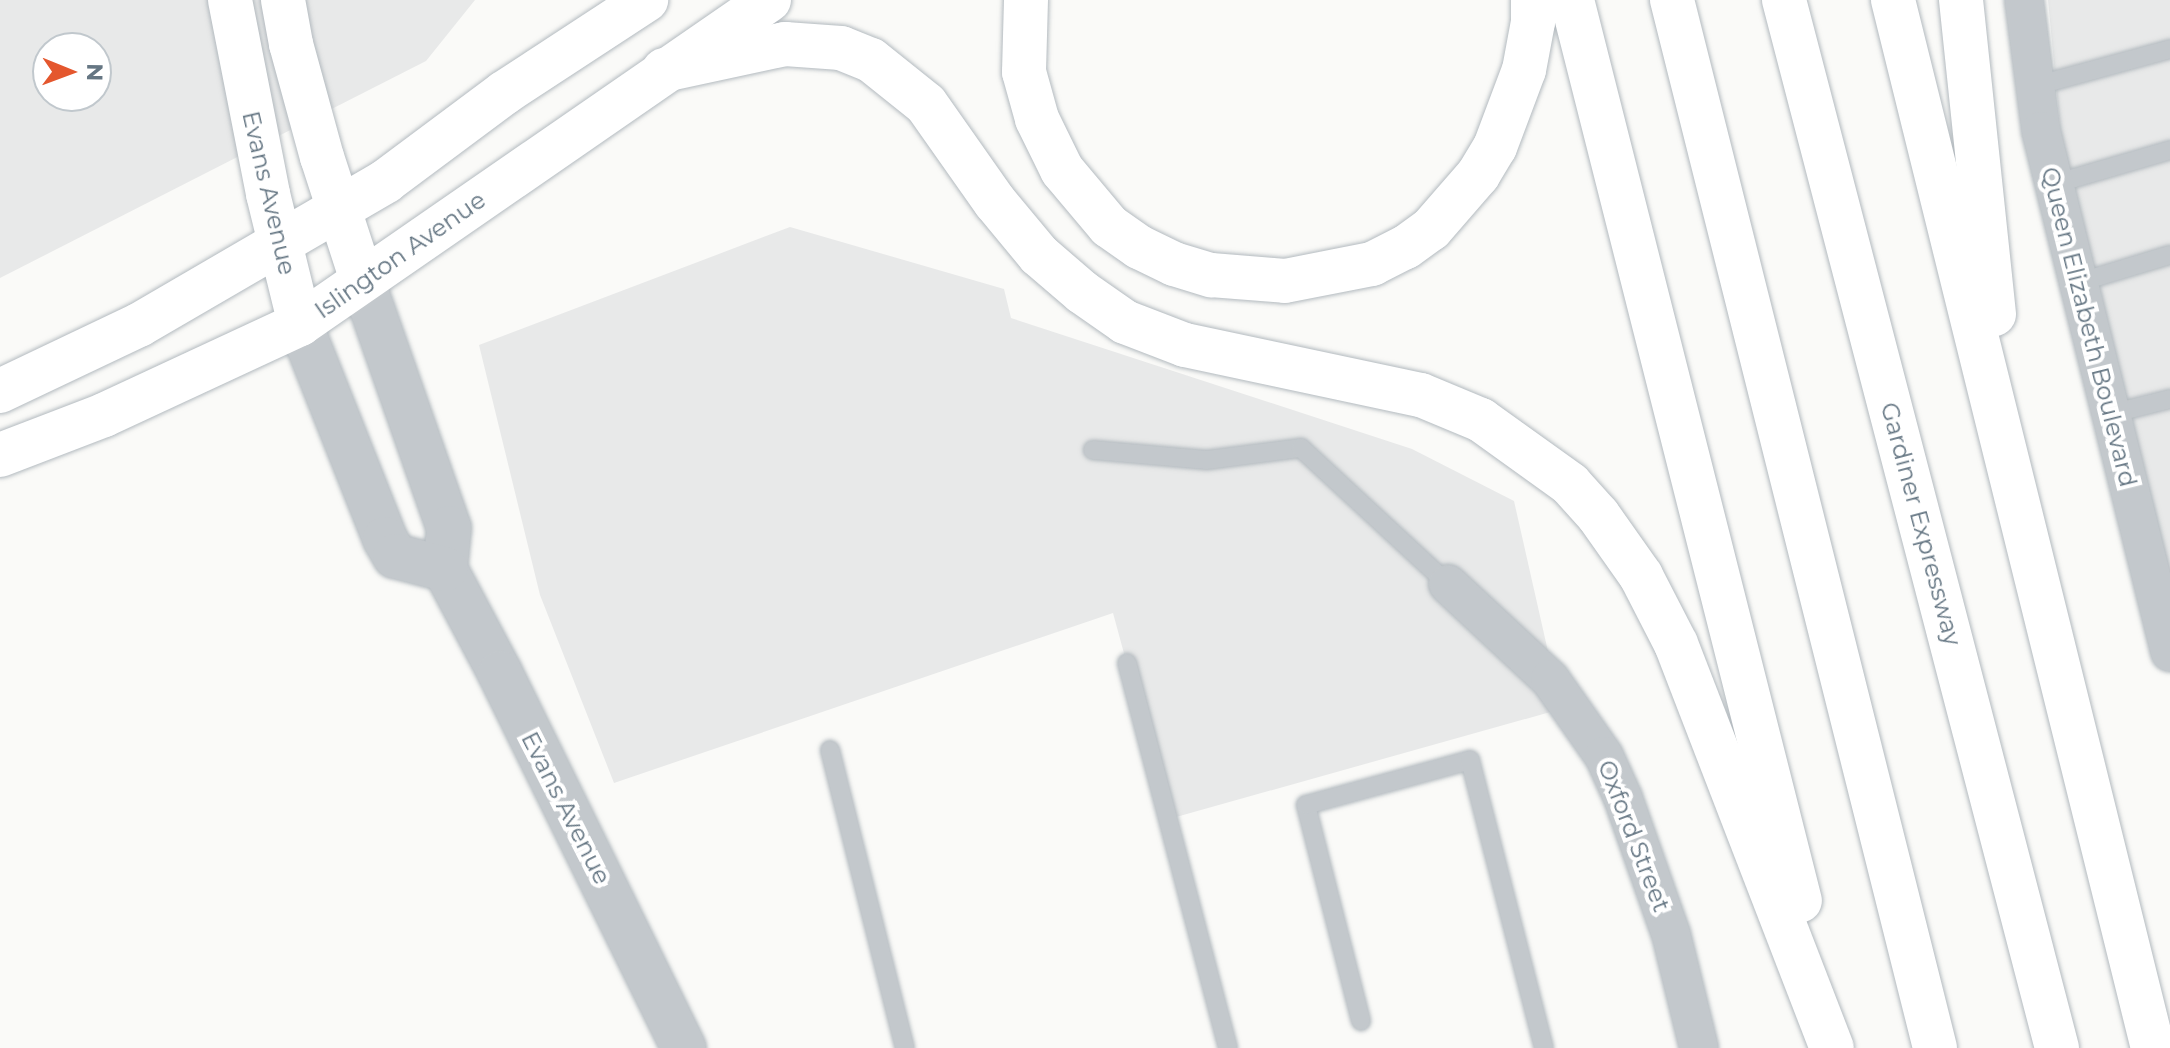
<!DOCTYPE html>
<html>
<head>
<meta charset="utf-8">
<style>
	body { margin:0 }
	#map { position:relative; width:2170px; height:1048px; overflow:hidden; background:#fafaf8; font-family:Montserrat,sans-serif }
	div>[style] { position:absolute }
	.built>* { inset:0; background:#e8e9e9 }
	.roads { filter:drop-shadow(0 0 2px #b3babf) drop-shadow(0 0 2px #b3babf) }
	.service>* { height:18px; margin:-9px; padding:0 9px; transform-origin:9px; border-radius:9px; background:#c3c8cc }
	.minor>* { height:38px; margin:-19px; padding:0 19px; transform-origin:19px; border-radius:19px; background:#c3c8cc }
	.tertiary>* { height:44px; margin:-22px; padding:0 22px; transform-origin:22px; border-radius:22px; background:#c3c8cc }
	.secondary>* { height:44px; margin:-22px; padding:0 22px; transform-origin:22px; border-radius:22px; background:#fff }
	.motorway>* { height:44px; margin:-22px; padding:0 22px; transform-origin:22px; border-radius:22px; background:#fff }
	span { translate:-50% -50%; white-space:nowrap; text-align:center; line-height:1.15; -webkit-text-stroke:8px #fff; paint-order:stroke }
	.street-label { font-size:24px; color:#657683 }
	.north { position:absolute; left:32px; top:32px; width:80px; height:80px; box-sizing:border-box; background:#fff; border:2px solid #c1c8cd; border-radius:50%; rotate:91deg; font-size:22px; font-weight:700; line-height:32px; text-align:center; color:#657683 }
	.north::after { content:''; display:block; margin:auto; width:28px; height:36px; background:#e4572e; clip-path:polygon(50% 0,100% 100%,50% 72%,0 100%) }
</style>
</head>
<body>
<div id="map">
	<div class="built">
		<div style="clip-path:polygon(evenodd,0 0,475px 0,426px 61px,0 278px,0 0,48px 48px,96px 48px,96px 96px,48px 96px,48px 48px)"></div>
		<div style="clip-path:polygon(2048px 0,2170px 0,2170px 583px,2062px 147px)"></div>
		<div style="clip-path:polygon(790px 227px,1004px 289px,1011px 318px,1412px 449px,1514px 501px,1561px 709px,1169px 819px,1113px 613px,614px 783px,540px 595px,479px 345px)"></div>
	</div>
	<div class="roads">
		<div class="service">
			<div style="left:2035px;top:86px;width:140px;rotate:-15.3deg"></div>
			<div style="left:2054px;top:184px;width:121px;rotate:-16.3deg"></div>
			<div style="left:2077px;top:283px;width:97px;rotate:-16.8deg"></div>
			<div style="left:2110px;top:414px;width:62px;rotate:-14deg"></div>
			<div style="left:1093px;top:450px;width:114px;rotate:5deg"></div>
			<div style="left:1207px;top:460px;width:95px;rotate:-7.3deg"></div>
			<div style="left:1301px;top:448px;width:200px;rotate:42.8deg"></div>
			<div style="left:1127px;top:663px;width:398px;rotate:75.3deg"></div>
			<div style="left:830px;top:750px;width:307px;rotate:75.9deg"></div>
			<div style="left:1361px;top:1021px;width:223px;rotate:-104.3deg"></div>
			<div style="left:1306px;top:805px;width:170px;rotate:-15.3deg"></div>
			<div style="left:1470px;top:760px;width:297px;rotate:75.6deg"></div>
		</div>
		<div class="minor">
			<div style="left:2024px;top:0;width:132px;rotate:82.6deg"></div>
			<div style="left:2041px;top:131px;width:537px;rotate:76.09deg"></div>
			<div style="left:1448px;top:584px;width:139px;rotate:43deg"></div>
			<div style="left:1550px;top:679px;width:94px;rotate:55deg"></div>
			<div style="left:1604px;top:756px;width:46px;rotate:65.7deg"></div>
			<div style="left:1623px;top:798px;width:144px;rotate:70.6deg"></div>
			<div style="left:1671px;top:934px;width:117px;rotate:76.2deg"></div>
		</div>
		<div class="tertiary">
			<div style="left:362px;top:280px;width:263px;rotate:70.7deg"></div>
			<div style="left:449px;top:528px;width:41px;rotate:95.6deg"></div>
			<div style="left:445px;top:569px;width:118px;rotate:62.1deg"></div>
			<div style="left:500px;top:673px;width:418px;rotate:63.9deg"></div>
			<div style="left:300px;top:324px;width:231px;rotate:68.4deg"></div>
			<div style="left:385px;top:539px;width:20px;rotate:60deg"></div>
			<div style="left:395px;top:556px;width:52px;rotate:14.6deg"></div>
		</div>
		<div class="secondary">
			<div style="left:230px;top:0;width:198px;rotate:78.9deg"></div>
			<div style="left:268px;top:194px;width:134px;rotate:76.2deg"></div>
			<div style="left:283px;top:0;width:45px;rotate:79.7deg"></div>
			<div style="left:291px;top:44px;width:117px;rotate:74.7deg"></div>
			<div style="left:322px;top:157px;width:129px;rotate:72deg"></div>
			<div style="left:0;top:391px;width:154px;rotate:-25.4deg"></div>
			<div style="left:139px;top:325px;width:286px;rotate:-30.2deg"></div>
			<div style="left:386px;top:181px;width:147px;rotate:-36.7deg"></div>
			<div style="left:504px;top:93px;width:170px;rotate:-33.2deg"></div>
			<div style="left:0;top:455px;width:111px;rotate:-21deg"></div>
			<div style="left:104px;top:415px;width:216px;rotate:-24.9deg"></div>
			<div style="left:300px;top:324px;width:570px;rotate:-34.64deg"></div>
		</div>
		<div class="motorway">
			<div style="left:1026px;top:0;width:72px;rotate:91.6deg"></div>
			<div style="left:1024px;top:72px;width:49px;rotate:74.5deg"></div>
			<div style="left:1037px;top:119px;width:57px;rotate:63.9deg"></div>
			<div style="left:1062px;top:170px;width:73px;rotate:50deg"></div>
			<div style="left:1109px;top:226px;width:37px;rotate:35deg"></div>
			<div style="left:1139px;top:247px;width:39px;rotate:26deg"></div>
			<div style="left:1174px;top:264px;width:39px;rotate:17deg"></div>
			<div style="left:1211px;top:275px;width:74px;rotate:4.6deg"></div>
			<div style="left:1285px;top:281px;width:89px;rotate:-11.1deg"></div>
			<div style="left:1372px;top:264px;width:38px;rotate:-27deg"></div>
			<div style="left:1406px;top:247px;width:31px;rotate:-36deg"></div>
			<div style="left:1431px;top:229px;width:72px;rotate:-49deg"></div>
			<div style="left:1478px;top:175px;width:33px;rotate:-59deg"></div>
			<div style="left:1495px;top:147px;width:82px;rotate:-69.4deg"></div>
			<div style="left:1524px;top:70px;width:49px;rotate:-79.4deg"></div>
			<div style="left:1533px;top:22px;width:22px;rotate:-90deg"></div>
			<div style="left:1572px;top:0;width:929px;rotate:75.8deg"></div>
			<div style="left:1672px;top:0;width:1080px;rotate:75.91deg"></div>
			<div style="left:1784px;top:0;width:1083px;rotate:75.4deg"></div>
			<div style="left:1893px;top:0;width:1080px;rotate:76.07deg"></div>
			<div style="left:1961px;top:0;width:316px;rotate:84deg"></div>
			<div style="left:664px;top:70px;width:124px;rotate:-12.1deg"></div>
			<div style="left:785px;top:44px;width:56px;rotate:4.1deg"></div>
			<div style="left:841px;top:48px;width:32px;rotate:22deg"></div>
			<div style="left:871px;top:60px;width:70px;rotate:38.7deg"></div>
			<div style="left:926px;top:104px;width:120px;rotate:54.9deg"></div>
			<div style="left:995px;top:202px;width:69px;rotate:50.3deg"></div>
			<div style="left:1039px;top:255px;width:57px;rotate:40.7deg"></div>
			<div style="left:1082px;top:292px;width:52px;rotate:34.9deg"></div>
			<div style="left:1125px;top:322px;width:64px;rotate:21deg"></div>
			<div style="left:1185px;top:345px;width:241px;rotate:12deg"></div>
			<div style="left:1421px;top:395px;width:65px;rotate:22.6deg"></div>
			<div style="left:1481px;top:420px;width:110px;rotate:35.7deg"></div>
			<div style="left:1570px;top:484px;width:42px;rotate:47.9deg"></div>
			<div style="left:1598px;top:515px;width:75px;rotate:54.8deg"></div>
			<div style="left:1641px;top:576px;width:76px;rotate:62.8deg"></div>
			<div style="left:1676px;top:644px;width:433px;rotate:68.9deg"></div>
		</div>
	</div>
	<div class="street-label">
		<span style="left:269px;top:193px;rotate:77deg">Evans Avenue</span>
		<span style="left:400px;top:255px;rotate:-35deg">Islington Avenue</span>
		<span style="left:2089px;top:327px;rotate:76deg">Queen Elizabeth Boulevard</span>
		<span style="left:1921px;top:524px;rotate:75deg">Gardiner Expressway</span>
		<span style="left:566px;top:808px;rotate:63deg">Evans Avenue</span>
		<span style="left:1634px;top:836px;rotate:69deg">Oxford Street</span>
	</div>
	<div class="north">N</div>
</div>
</body>
</html>
